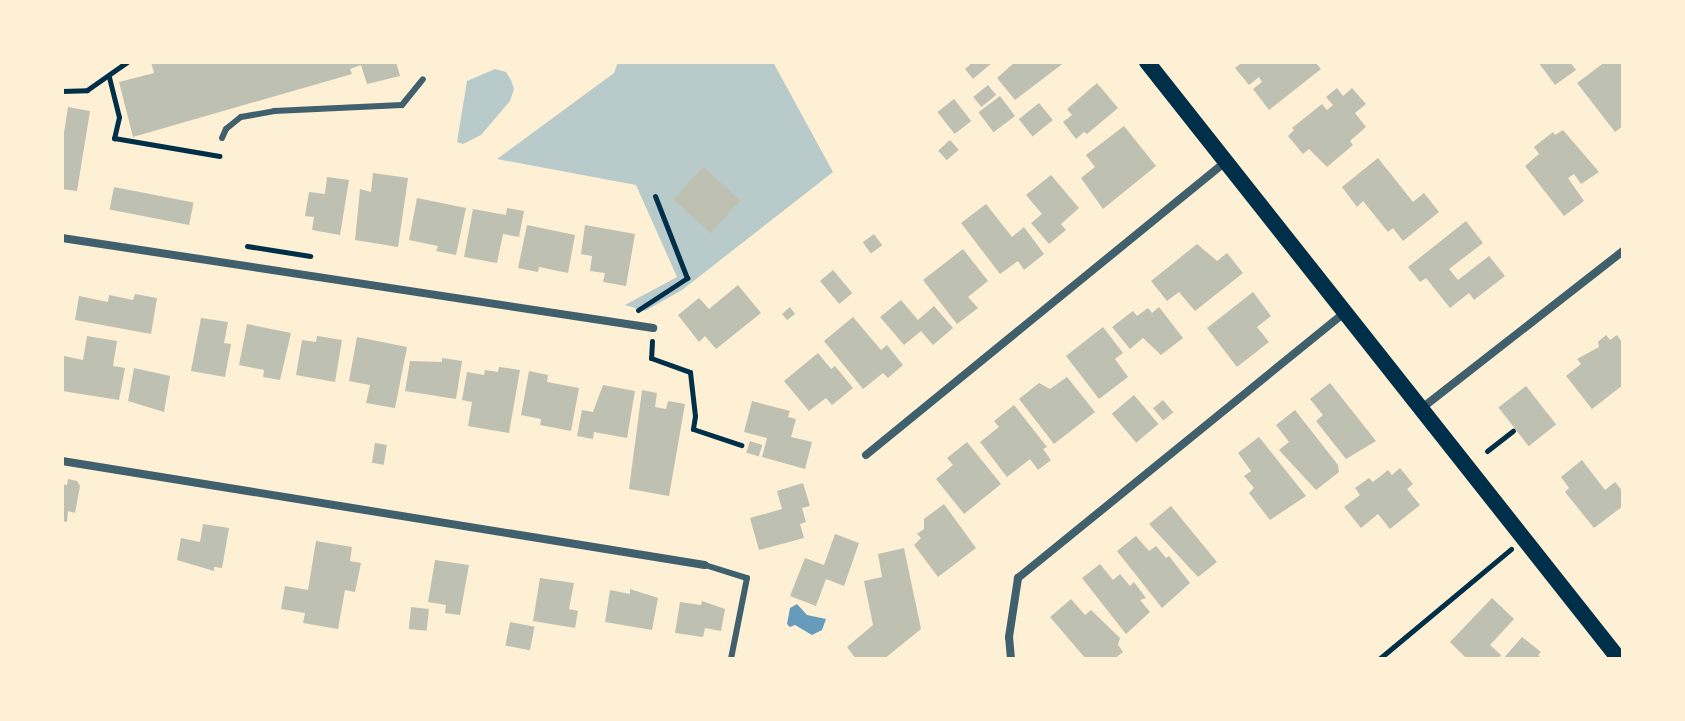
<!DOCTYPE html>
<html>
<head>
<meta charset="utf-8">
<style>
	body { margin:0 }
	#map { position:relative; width:1685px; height:721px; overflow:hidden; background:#fdf0d5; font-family:"PT Serif",serif }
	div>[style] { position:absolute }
	.green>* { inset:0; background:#b9caca }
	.water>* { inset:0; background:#669bbc }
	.building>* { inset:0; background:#bec0b2; transform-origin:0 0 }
	.path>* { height:5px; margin:-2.5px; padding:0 2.5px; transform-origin:2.5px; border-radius:2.5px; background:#003049 }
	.service>* { height:6px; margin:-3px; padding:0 3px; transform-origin:3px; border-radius:3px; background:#3f606c }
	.minor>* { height:8px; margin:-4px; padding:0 4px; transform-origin:4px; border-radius:4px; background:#3f606c }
	.secondary>* { height:16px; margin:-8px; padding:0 8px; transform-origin:8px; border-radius:8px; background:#003049 }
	span { translate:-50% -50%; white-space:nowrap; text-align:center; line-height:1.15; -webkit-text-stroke:7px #fdf0d5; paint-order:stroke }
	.frame { position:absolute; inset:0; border:64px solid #fdf0d5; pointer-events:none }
</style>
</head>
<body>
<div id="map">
	<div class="green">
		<div style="clip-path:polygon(618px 62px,773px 62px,833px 172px,682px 290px,645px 311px,625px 305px,677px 277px,636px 185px,497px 159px,614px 73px)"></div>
		<div style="clip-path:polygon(495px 69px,506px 72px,511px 80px,514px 89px,510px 101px,481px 135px,463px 144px,457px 142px,467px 81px)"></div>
	</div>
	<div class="water">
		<div style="clip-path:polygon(797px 604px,807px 615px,826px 619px,822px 630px,812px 635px,795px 625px,790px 627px,787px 624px,790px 608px)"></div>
	</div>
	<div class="building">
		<div style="clip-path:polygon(151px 62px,396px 62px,400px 76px,367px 84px,361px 65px,350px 69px,352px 74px,133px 137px,119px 82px,154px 73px)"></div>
		<div style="clip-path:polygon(968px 62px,993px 62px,973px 79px,965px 69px,970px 65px)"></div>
		<div style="clip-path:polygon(1015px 62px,1065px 62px,1015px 100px,997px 78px)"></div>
		<div style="clip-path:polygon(1243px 62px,1315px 62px,1321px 69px,1269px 110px,1253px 89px,1262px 82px,1259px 77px,1249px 85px,1235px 68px)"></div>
		<div style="clip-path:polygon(1538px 62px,1570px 62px,1576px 70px,1555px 85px)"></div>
		<div style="clip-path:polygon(1605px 62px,1623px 62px,1623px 126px,1615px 132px,1577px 83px)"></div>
		<div style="clip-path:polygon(1097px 83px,1118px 108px,1087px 134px,1084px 132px,1076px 139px,1063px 122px,1072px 115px,1067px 109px)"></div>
		<div style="left:988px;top:85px;width:13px;height:19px;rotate:51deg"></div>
		<div style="clip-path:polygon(1337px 88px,1343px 96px,1352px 88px,1366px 104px,1355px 113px,1366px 127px,1350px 141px,1353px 145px,1327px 167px,1309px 149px,1303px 154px,1288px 136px,1294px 130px,1292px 128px,1322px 104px,1327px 110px,1333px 105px,1326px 97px)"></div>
		<div style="left:1000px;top:96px;width:25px;height:27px;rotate:53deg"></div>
		<div style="left:954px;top:99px;width:28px;height:21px;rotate:52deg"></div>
		<div style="left:1039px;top:103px;width:22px;height:26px;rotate:51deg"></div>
		<div style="clip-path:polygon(68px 107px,90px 111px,77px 191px,62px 189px,62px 146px)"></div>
		<div style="clip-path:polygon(1124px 126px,1156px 166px,1103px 209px,1081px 178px,1095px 167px,1086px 155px)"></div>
		<div style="clip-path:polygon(1563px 130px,1599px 172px,1581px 184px,1574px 174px,1568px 178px,1584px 201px,1564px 216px,1525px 166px,1539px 154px,1534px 147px,1553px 132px,1555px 135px)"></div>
		<div style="left:950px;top:140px;width:13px;height:16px;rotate:48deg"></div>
		<div style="clip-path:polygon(1378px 158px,1413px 202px,1424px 193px,1439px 212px,1403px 241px,1393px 228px,1388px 232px,1363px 201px,1357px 207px,1342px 187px)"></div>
		<div style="left:703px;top:167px;width:50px;height:44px;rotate:42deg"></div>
		<div style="clip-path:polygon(373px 173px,408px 178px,398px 247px,355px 240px,360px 189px,371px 192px)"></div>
		<div style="clip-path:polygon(1051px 175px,1079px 208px,1061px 224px,1066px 230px,1049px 244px,1031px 223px,1042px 214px,1026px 195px)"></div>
		<div style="clip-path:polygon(327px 177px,349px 180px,340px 235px,312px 230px,314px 217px,305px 216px,309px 192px,325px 194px)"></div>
		<div style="left:114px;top:187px;width:81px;height:23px;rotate:11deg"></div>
		<div style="clip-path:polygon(417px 198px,466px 208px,456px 255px,436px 251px,438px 246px,409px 240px)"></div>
		<div style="clip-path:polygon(986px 204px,1012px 237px,1024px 227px,1044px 254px,1024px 270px,1018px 261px,1000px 274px,961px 223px)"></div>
		<div style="clip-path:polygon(507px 208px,524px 211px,519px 237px,503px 234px,497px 263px,464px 257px,473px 209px,506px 215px)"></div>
		<div style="clip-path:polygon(1466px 221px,1483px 243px,1449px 269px,1458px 280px,1489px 256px,1505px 276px,1474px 300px,1469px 293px,1450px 308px,1426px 278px,1420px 282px,1408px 267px)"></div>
		<div style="clip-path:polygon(527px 225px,575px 235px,568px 273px,539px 267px,538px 272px,518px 268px)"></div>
		<div style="clip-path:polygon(585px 225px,635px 234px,626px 286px,603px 282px,605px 273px,590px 271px,592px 256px,581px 254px)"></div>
		<div style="left:874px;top:234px;width:14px;height:14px;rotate:54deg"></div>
		<div style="clip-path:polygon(1197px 244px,1217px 261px,1227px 253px,1243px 273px,1195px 311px,1179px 292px,1167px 301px,1151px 281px)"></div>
		<div style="clip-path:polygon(963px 249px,988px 281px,968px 297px,978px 308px,957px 324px,923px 280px)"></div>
		<div style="left:833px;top:270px;width:30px;height:17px;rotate:50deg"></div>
		<div style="clip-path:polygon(738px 285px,761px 313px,716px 349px,705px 336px,699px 342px,678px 315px,699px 298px,709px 309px)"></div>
		<div style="clip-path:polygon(1253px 292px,1271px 316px,1257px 327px,1269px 342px,1237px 367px,1207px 328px)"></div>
		<div style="clip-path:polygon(135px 294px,157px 298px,151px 334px,75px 320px,79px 296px,108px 302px,109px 295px,133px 300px)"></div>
		<div style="clip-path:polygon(901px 300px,918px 320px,934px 306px,953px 328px,933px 345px,921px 331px,904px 345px,880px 317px)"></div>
		<div style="clip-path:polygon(790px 307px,795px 314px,787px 320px,782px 314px)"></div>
		<div style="clip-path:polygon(1159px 307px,1183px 338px,1161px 355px,1143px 338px,1130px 349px,1112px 327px,1133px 311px,1137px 316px,1148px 308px,1152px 313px)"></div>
		<div style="clip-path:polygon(853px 317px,881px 350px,887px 345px,903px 365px,888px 378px,883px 373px,863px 389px,824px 341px)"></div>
		<div style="clip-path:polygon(201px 318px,228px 322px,224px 343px,231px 344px,225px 377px,191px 371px)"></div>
		<div style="clip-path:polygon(247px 324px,291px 333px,280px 380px,263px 377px,264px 370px,239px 365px)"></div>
		<div style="clip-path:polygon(1103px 327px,1123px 353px,1115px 359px,1128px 377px,1099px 399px,1066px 356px)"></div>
		<div style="clip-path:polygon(1606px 335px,1610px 340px,1617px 335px,1623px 344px,1623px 385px,1592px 409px,1566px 376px,1581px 364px,1577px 359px,1599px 347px,1598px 342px)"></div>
		<div style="clip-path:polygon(87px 336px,117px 341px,113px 366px,125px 368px,119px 400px,62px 391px,64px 356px,83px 360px)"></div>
		<div style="clip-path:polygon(317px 336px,342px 340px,335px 382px,296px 375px,302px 340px,316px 342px)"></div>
		<div style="clip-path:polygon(357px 337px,407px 347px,395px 408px,366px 403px,370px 385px,349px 381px)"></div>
		<div style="clip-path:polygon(818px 353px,831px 369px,835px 366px,853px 388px,832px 405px,826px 398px,809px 411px,784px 381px)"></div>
		<div style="clip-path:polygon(442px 358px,462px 361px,456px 399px,405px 391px,410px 361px,442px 362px)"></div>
		<div style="clip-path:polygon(499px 367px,520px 370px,509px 433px,468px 426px,472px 402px,462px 400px,467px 372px,484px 375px,485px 370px,498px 372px)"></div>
		<div style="clip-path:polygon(134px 368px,170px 376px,164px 412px,128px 401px)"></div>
		<div style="clip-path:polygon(529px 371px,548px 375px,547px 382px,579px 388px,571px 431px,540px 425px,541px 419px,521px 415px)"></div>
		<div style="clip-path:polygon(1067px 377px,1095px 412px,1054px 444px,1019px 399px,1039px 383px,1050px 389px)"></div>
		<div style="clip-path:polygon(1330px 383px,1376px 441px,1346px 459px,1316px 421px,1323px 415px,1310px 399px)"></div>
		<div style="clip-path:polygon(603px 385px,635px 391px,627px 438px,594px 432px,593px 439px,577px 436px,582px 410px,593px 412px)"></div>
		<div style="left:1526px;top:386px;width:49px;height:35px;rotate:52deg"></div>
		<div style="clip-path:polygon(642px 390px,657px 393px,655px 407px,666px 409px,668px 401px,685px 404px,669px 496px,629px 489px)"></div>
		<div style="left:1134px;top:395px;width:38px;height:29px;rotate:50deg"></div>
		<div style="left:1163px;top:400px;width:16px;height:13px;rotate:50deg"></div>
		<div style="clip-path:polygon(752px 401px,790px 411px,788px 417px,796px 419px,791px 437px,812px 442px,805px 469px,762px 457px,767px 438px,744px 432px)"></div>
		<div style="clip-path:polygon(1014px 405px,1047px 447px,1043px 449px,1051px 460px,1038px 470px,1030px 459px,1007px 477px,980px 442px,999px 427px,994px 421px)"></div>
		<div style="clip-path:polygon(1295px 410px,1338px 465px,1339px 472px,1316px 490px,1279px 450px,1289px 442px,1276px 425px)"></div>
		<div style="clip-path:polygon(1259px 437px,1306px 496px,1270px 520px,1249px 493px,1254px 488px,1244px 476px,1251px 471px,1238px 453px)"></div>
		<div style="left:750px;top:441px;width:13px;height:12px;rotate:18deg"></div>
		<div style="clip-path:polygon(967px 442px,1001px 484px,964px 514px,936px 479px,953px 465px,947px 458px)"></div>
		<div style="left:375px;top:443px;width:12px;height:20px;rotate:9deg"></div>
		<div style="clip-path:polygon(1582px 460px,1605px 490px,1615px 482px,1623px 492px,1623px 506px,1594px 528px,1565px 492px,1569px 488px,1561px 477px)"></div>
		<div style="clip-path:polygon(1400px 468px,1413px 484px,1407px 489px,1420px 505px,1390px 529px,1378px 514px,1361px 528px,1344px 507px,1360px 495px,1355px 488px,1369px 478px,1373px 482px,1388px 470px,1392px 475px)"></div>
		<div style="clip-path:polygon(68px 479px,77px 481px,80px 486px,75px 513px,68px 511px,67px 522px,62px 521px,62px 484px,67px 485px)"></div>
		<div style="clip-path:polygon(803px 483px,810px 506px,802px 508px,806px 522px,800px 524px,804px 538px,759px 550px,750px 518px,782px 509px,777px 491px)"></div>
		<div style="clip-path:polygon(944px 504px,976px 548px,938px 577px,914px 545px,921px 538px,917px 534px,924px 529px,924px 519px)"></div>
		<div style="clip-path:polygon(1171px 506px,1217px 562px,1198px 577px,1149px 524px)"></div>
		<div style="clip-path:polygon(203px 524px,229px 528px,222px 568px,214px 567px,214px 571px,177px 560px,181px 538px,200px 542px)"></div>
		<div style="clip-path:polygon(835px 534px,859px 543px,844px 586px,826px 579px,816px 606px,790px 596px,805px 558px,824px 565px)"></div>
		<div style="clip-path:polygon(1136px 536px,1149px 551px,1156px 546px,1166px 558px,1169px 556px,1190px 583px,1162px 608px,1117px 551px)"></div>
		<div style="clip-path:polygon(316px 541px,352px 547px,350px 561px,361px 563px,355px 592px,345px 590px,338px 629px,303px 623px,305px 613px,281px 609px,285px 586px,308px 590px)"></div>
		<div style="clip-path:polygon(904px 548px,921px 629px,884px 659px,856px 659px,847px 647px,873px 625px,864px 581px,882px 577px,878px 554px)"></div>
		<div style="clip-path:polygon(435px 560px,469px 565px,460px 615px,445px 613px,446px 605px,428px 602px)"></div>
		<div style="clip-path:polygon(1100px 564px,1113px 580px,1120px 574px,1130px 586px,1134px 582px,1146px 598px,1140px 600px,1150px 612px,1126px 634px,1082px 578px)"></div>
		<div style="clip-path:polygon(540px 578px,574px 583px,569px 609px,578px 611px,575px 628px,533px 621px)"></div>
		<div style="clip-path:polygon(630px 589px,658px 598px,652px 630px,605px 622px,610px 590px,630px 594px)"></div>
		<div style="clip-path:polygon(1492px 598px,1514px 619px,1490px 645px,1501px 655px,1498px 659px,1467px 659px,1450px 642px)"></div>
		<div style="clip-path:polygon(1071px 599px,1085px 615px,1091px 610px,1120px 638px,1118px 645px,1123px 652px,1114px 659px,1086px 659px,1050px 617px)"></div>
		<div style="clip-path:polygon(702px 601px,725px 609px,721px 631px,705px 628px,703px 637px,675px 633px,680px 602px,701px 605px)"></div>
		<div style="left:411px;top:607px;width:18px;height:22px;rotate:6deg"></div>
		<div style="left:510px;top:622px;width:25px;height:24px;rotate:11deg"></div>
		<div style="clip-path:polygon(1522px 637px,1541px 652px,1538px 655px,1542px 659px,1503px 659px)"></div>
	</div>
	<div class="path">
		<div style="left:109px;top:77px;width:41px;rotate:76deg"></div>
		<div style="left:119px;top:117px;width:22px;rotate:103deg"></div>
		<div style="left:114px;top:138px;width:107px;rotate:9.7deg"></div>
		<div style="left:62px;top:91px;width:25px;rotate:-2deg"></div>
		<div style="left:87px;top:90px;width:49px;rotate:-35deg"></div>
		<div style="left:247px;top:246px;width:64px;rotate:9deg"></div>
		<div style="left:638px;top:310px;width:59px;rotate:-33.1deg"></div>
		<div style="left:687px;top:278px;width:88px;rotate:-111.3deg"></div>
		<div style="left:652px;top:341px;width:17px;rotate:93deg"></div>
		<div style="left:651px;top:358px;width:41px;rotate:19.7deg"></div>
		<div style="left:690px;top:372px;width:44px;rotate:83.5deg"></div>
		<div style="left:695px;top:416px;width:13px;rotate:99deg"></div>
		<div style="left:693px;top:429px;width:51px;rotate:18.4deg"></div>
		<div style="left:1487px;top:451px;width:33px;rotate:-38deg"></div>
		<div style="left:1379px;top:659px;width:172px;rotate:-39.8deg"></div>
	</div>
	<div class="service">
		<div style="left:222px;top:138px;width:10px;rotate:-66deg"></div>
		<div style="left:226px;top:129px;width:19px;rotate:-39deg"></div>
		<div style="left:241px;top:117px;width:34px;rotate:-10deg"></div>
		<div style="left:274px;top:111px;width:128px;rotate:-2.7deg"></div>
		<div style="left:402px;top:105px;width:33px;rotate:-51deg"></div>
		<div style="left:705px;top:565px;width:44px;rotate:17.2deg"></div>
		<div style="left:747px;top:578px;width:83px;rotate:101.2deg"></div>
	</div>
	<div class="minor">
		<div style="left:62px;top:238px;width:598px;rotate:8.66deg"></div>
		<div style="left:1422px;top:408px;width:255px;rotate:-38deg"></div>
		<div style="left:866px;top:455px;width:463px;rotate:-39.2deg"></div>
		<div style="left:62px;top:461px;width:651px;rotate:9.19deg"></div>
		<div style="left:1011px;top:659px;width:22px;rotate:-95deg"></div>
		<div style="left:1009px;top:637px;width:60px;rotate:-81.3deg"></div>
		<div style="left:1018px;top:578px;width:422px;rotate:-39.1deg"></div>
	</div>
	<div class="secondary">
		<div style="left:1147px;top:62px;width:761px;rotate:51.67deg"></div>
	</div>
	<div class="frame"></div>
</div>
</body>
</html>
